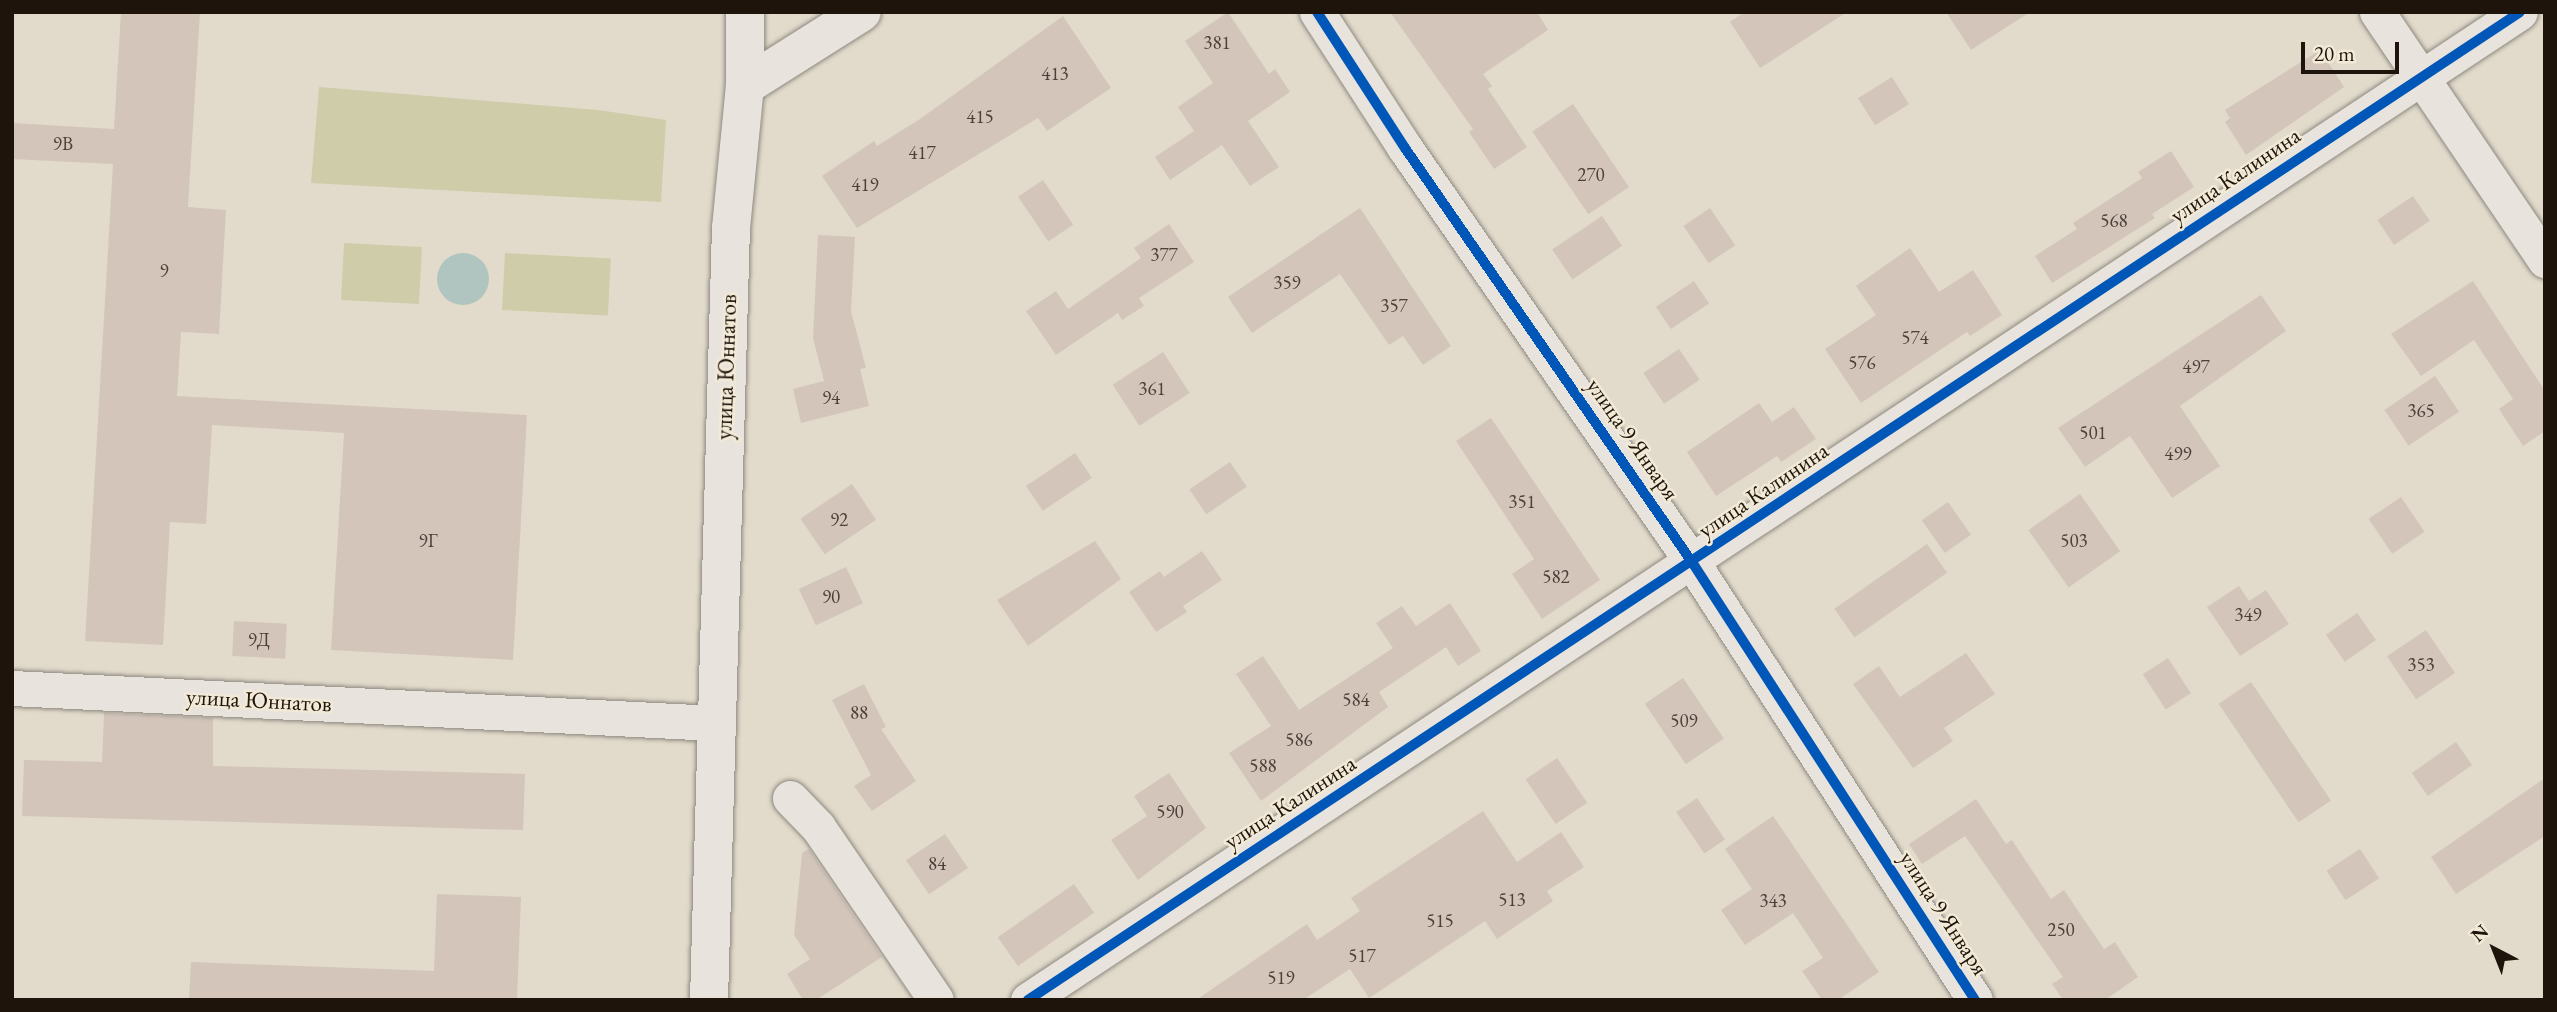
<!DOCTYPE html>
<html>
<head>
<meta charset="utf-8">
<style>
	body { margin:0 }
	#map { position:relative; width:2557px; height:1012px; overflow:hidden; background:#e2dbcb; font-family:"EB Garamond",serif }
	div>[style] { position:absolute }
	.green>* { inset:0; background:#cecca9; transform-origin:0 0 }
	.water>* { inset:0; background:#b0c5bf }
	.round { border-radius:50% }
	.building>* { inset:0; background:#d3c5ba; transform-origin:0 0 }
	.roads { filter:drop-shadow(0 0 2px #8e8980) drop-shadow(0 0 2px #8e8980) }
	.street>* { height:35px; margin:-17.5px; padding:0 17.5px; transform-origin:17.5px; border-radius:17.5px; background:#e8e4dd }
	.secondary>* { height:38px; margin:-19px; padding:0 19px; transform-origin:19px; border-radius:19px; background:#e8e4dd }
	.cycleway>* { height:10px; margin:-5px; padding:0 5px; transform-origin:5px; border-radius:5px; background:#0057b8 }
	span { translate:-50% -50%; white-space:nowrap; text-align:center; line-height:1.15; -webkit-text-stroke:5px #f2ead7; paint-order:stroke }
	.number-label { font-size:19px; color:#4c4038 }
	.number-label span { -webkit-text-stroke-width:0 }
	.street-label { font-size:23px; color:#1f140c }
	.frame { position:absolute; inset:0; border:14px solid #1f140c; pointer-events:none }
	.north { position:absolute; left:2459px; top:914px; width:70px; height:70px; -webkit-text-stroke:5px #f2ead7; paint-order:stroke; rotate:318deg; font-size:19px; font-weight:700; line-height:28px; text-align:center; color:#1f140c }
	.north::after { content:''; display:block; margin:auto; width:24px; height:32px; background:#1f140c; clip-path:polygon(50% 0,100% 100%,50% 72%,0 100%) }
	.scale { position:absolute; left:2301px; top:42px; width:98px; height:32px; box-sizing:border-box; border:4px solid #1f140c; border-top:0; padding-left:9px; font-size:21px; line-height:24px; white-space:nowrap; color:#1f140c; -webkit-text-stroke:5px #f2ead7; paint-order:stroke }
</style>
</head>
<body>
<div id="map">
	<div class="green">
		<div style="clip-path:polygon(319px 87px,598px 110px,666px 120px,661px 202px,311px 183px)"></div>
		<div style="left:344px;top:243px;width:78px;height:57px;rotate:3deg"></div>
		<div style="left:505px;top:253px;width:106px;height:57px;rotate:3deg"></div>
	</div>
	<div class="water">
		<div class="round" style="left:437px;top:253px;width:52px;height:52px"></div>
	</div>
	<div class="building">
		<div style="clip-path:polygon(121px 12px,200px 12px,188px 207px,226px 210px,219px 334px,181px 332px,177px 396px,527px 415px,513px 660px,331px 650px,344px 433px,212px 425px,206px 524px,170px 522px,163px 645px,85px 641px,113px 164px,12px 159px,12px 123px,114px 129px)"></div>
		<div style="clip-path:polygon(1228px 12px,1269px 74px,1275px 69px,1290px 92px,1248px 121px,1279px 167px,1250px 186px,1222px 145px,1170px 180px,1155px 157px,1194px 131px,1178px 107px,1213px 83px,1185px 41px)"></div>
		<div style="clip-path:polygon(1390px 12px,1537px 12px,1548px 30px,1483px 74px,1492px 86px,1488px 89px,1527px 147px,1494px 169px,1469px 132px,1473px 129px)"></div>
		<div style="clip-path:polygon(1744px 12px,1847px 12px,1760px 68px,1730px 22px)"></div>
		<div style="clip-path:polygon(1946px 12px,2030px 12px,1971px 50px)"></div>
		<div style="clip-path:polygon(1063px 16px,1111px 88px,1047px 131px,1038px 118px,857px 228px,822px 176px,874px 141px,877px 146px,920px 119px)"></div>
		<div style="clip-path:polygon(2320px 50px,2344px 87px,2246px 155px,2225px 122px,2230px 118px,2225px 110px)"></div>
		<div style="left:1892px;top:77px;width:32px;height:40px;rotate:58deg"></div>
		<div style="left:1573px;top:104px;width:100px;height:49px;rotate:56deg"></div>
		<div style="clip-path:polygon(2171px 151px,2194px 187px,2152px 214px,2155px 218px,2052px 283px,2035px 256px,2077px 229px,2073px 223px,2142px 178px,2138px 172px)"></div>
		<div style="left:1043px;top:180px;width:54px;height:30px;rotate:56deg"></div>
		<div style="left:2413px;top:196px;width:30px;height:43px;rotate:56deg"></div>
		<div style="clip-path:polygon(1360px 208px,1451px 346px,1423px 365px,1403px 336px,1389px 345px,1340px 274px,1252px 333px,1228px 297px)"></div>
		<div style="left:1710px;top:208px;width:45px;height:32px;rotate:56deg"></div>
		<div style="left:1602px;top:216px;width:36px;height:60px;rotate:56deg"></div>
		<div style="clip-path:polygon(1169px 224px,1194px 262px,1139px 298px,1144px 306px,1122px 320px,1118px 313px,1056px 355px,1026px 311px,1056px 291px,1068px 309px,1141px 258px,1134px 248px)"></div>
		<div style="clip-path:polygon(818px 235px,855px 237px,851px 311px,866px 368px,860px 369px,869px 406px,801px 423px,793px 389px,824px 381px,813px 338px)"></div>
		<div style="clip-path:polygon(1910px 248px,1939px 292px,1973px 270px,2002px 315px,1970px 336px,1967px 332px,1861px 403px,1825px 349px,1876px 315px,1856px 286px)"></div>
		<div style="left:1694px;top:281px;width:27px;height:46px;rotate:56deg"></div>
		<div style="clip-path:polygon(2473px 281px,2545px 391px,2545px 431px,2523px 446px,2499px 409px,2513px 399px,2474px 340px,2421px 376px,2391px 334px)"></div>
		<div style="clip-path:polygon(2261px 295px,2286px 331px,2180px 406px,2220px 466px,2172px 498px,2130px 436px,2085px 467px,2058px 428px)"></div>
		<div style="left:1679px;top:349px;width:37px;height:43px;rotate:56deg"></div>
		<div style="left:1163px;top:352px;width:49px;height:60px;rotate:57deg"></div>
		<div style="left:2435px;top:376px;width:43px;height:61px;rotate:56deg"></div>
		<div style="clip-path:polygon(1759px 403px,1772px 422px,1794px 407px,1816px 439px,1781px 462px,1777px 456px,1716px 496px,1687px 452px)"></div>
		<div style="clip-path:polygon(1491px 418px,1600px 580px,1542px 619px,1512px 574px,1534px 559px,1456px 441px)"></div>
		<div style="left:1075px;top:453px;width:30px;height:59px;rotate:56deg"></div>
		<div style="left:1230px;top:462px;width:30px;height:49px;rotate:56deg"></div>
		<div style="left:852px;top:484px;width:43px;height:62px;rotate:56deg"></div>
		<div style="left:2080px;top:494px;width:70px;height:63px;rotate:55deg"></div>
		<div style="left:2401px;top:497px;width:42px;height:39px;rotate:56deg"></div>
		<div style="left:1948px;top:502px;width:40px;height:32px;rotate:55deg"></div>
		<div style="clip-path:polygon(1095px 541px,1121px 579px,1028px 646px,997px 600px)"></div>
		<div style="left:1927px;top:544px;width:35px;height:113px;rotate:55deg"></div>
		<div style="clip-path:polygon(1202px 551px,1222px 580px,1183px 606px,1187px 612px,1156px 632px,1129px 592px,1160px 571px,1164px 577px)"></div>
		<div style="left:846px;top:567px;width:40px;height:52px;rotate:65deg"></div>
		<div style="clip-path:polygon(2239px 586px,2249px 601px,2266px 590px,2289px 624px,2240px 656px,2207px 607px)"></div>
		<div style="clip-path:polygon(1450px 603px,1481px 651px,1458px 666px,1446px 647px,1379px 692px,1388px 707px,1261px 801px,1229px 753px,1271px 726px,1236px 674px,1263px 656px,1299px 710px,1393px 648px,1376px 623px,1402px 606px,1416px 626px)"></div>
		<div style="left:2357px;top:613px;width:33px;height:38px;rotate:55deg"></div>
		<div style="left:234px;top:621px;width:53px;height:35px;rotate:3deg"></div>
		<div style="left:2426px;top:630px;width:52px;height:47px;rotate:56deg"></div>
		<div style="clip-path:polygon(1966px 653px,1995px 694px,1944px 728px,1953px 741px,1913px 768px,1853px 684px,1879px 666px,1900px 697px)"></div>
		<div style="left:2168px;top:658px;width:42px;height:30px;rotate:57deg"></div>
		<div style="left:1683px;top:678px;width:73px;height:46px;rotate:56deg"></div>
		<div style="left:2251px;top:682px;width:143px;height:39px;rotate:56deg"></div>
		<div style="clip-path:polygon(864px 684px,886px 727px,881px 729px,916px 781px,872px 811px,854px 786px,871px 775px,832px 700px)"></div>
		<div style="clip-path:polygon(104px 713px,213px 718px,213px 766px,525px 774px,523px 830px,22px 816px,24px 760px,102px 762px)"></div>
		<div style="left:2456px;top:742px;width:28px;height:54px;rotate:55deg"></div>
		<div style="left:1557px;top:758px;width:54px;height:38px;rotate:56deg"></div>
		<div style="clip-path:polygon(1169px 773px,1206px 828px,1138px 880px,1111px 840px,1147px 816px,1134px 796px)"></div>
		<div style="clip-path:polygon(2545px 778px,2545px 836px,2456px 894px,2431px 857px)"></div>
		<div style="left:1697px;top:798px;width:50px;height:25px;rotate:56deg"></div>
		<div style="clip-path:polygon(1976px 799px,2006px 844px,2012px 840px,2051px 899px,2064px 890px,2104px 949px,2115px 942px,2138px 977px,2105px 1000px,2063px 1000px,2052px 984px,2063px 977px,1965px 836px,1922px 864px,1909px 844px)"></div>
		<div style="clip-path:polygon(1483px 811px,1517px 862px,1561px 832px,1584px 867px,1547px 891px,1553px 901px,1497px 939px,1485px 921px,1369px 998px,1350px 969px,1303px 1000px,1196px 1000px,1307px 924px,1317px 940px,1360px 911px,1351px 898px)"></div>
		<div style="clip-path:polygon(1773px 816px,1879px 972px,1838px 1000px,1822px 1000px,1802px 971px,1823px 958px,1793px 913px,1745px 945px,1721px 910px,1752px 889px,1725px 849px)"></div>
		<div style="left:945px;top:834px;width:41px;height:47px;rotate:56deg"></div>
		<div style="clip-path:polygon(809px 849px,882px 957px,816px 1000px,803px 1000px,787px 974px,810px 959px,794px 935px,802px 853px)"></div>
		<div style="left:2360px;top:849px;width:35px;height:40px;rotate:57deg"></div>
		<div style="left:1074px;top:884px;width:35px;height:93px;rotate:55deg"></div>
		<div style="clip-path:polygon(437px 894px,521px 897px,517px 1000px,189px 1000px,191px 962px,434px 971px)"></div>
	</div>
	<div class="roads">
		<div class="street">
			<div style="left:1317px;top:12px;width:162px;rotate:57.1deg"></div>
			<div style="left:1405px;top:148px;width:504px;rotate:55.27deg"></div>
			<div style="left:1692px;top:562px;width:521px;rotate:57.13deg"></div>
			<div style="left:2377px;top:12px;width:300px;rotate:55.9deg"></div>
			<div style="left:12px;top:688px;width:705px;rotate:2.85deg"></div>
			<div style="left:790px;top:798px;width:40px;rotate:46deg"></div>
			<div style="left:818px;top:827px;width:209px;rotate:55.7deg"></div>
			<div style="left:1028px;top:1000px;width:1789px;rotate:-33.51deg"></div>
		</div>
		<div class="secondary">
			<div style="left:745px;top:86px;width:138px;rotate:-32.3deg"></div>
			<div style="left:709px;top:1000px;width:772px;rotate:-88.37deg"></div>
			<div style="left:731px;top:228px;width:143px;rotate:-84.4deg"></div>
			<div style="left:745px;top:86px;width:74px;rotate:-90deg"></div>
		</div>
	</div>
	<div class="cycleway">
		<div style="left:1317px;top:12px;width:162px;rotate:57.1deg"></div>
		<div style="left:1405px;top:148px;width:504px;rotate:55.27deg"></div>
		<div style="left:1692px;top:562px;width:521px;rotate:57.13deg"></div>
		<div style="left:1028px;top:1000px;width:1789px;rotate:-33.51deg"></div>
	</div>
	<div class="number-label">
		<span style="left:1217px;top:43px">381</span>
		<span style="left:1055px;top:74px">413</span>
		<span style="left:980px;top:117px">415</span>
		<span style="left:63px;top:144px">9В</span>
		<span style="left:922px;top:153px">417</span>
		<span style="left:1591px;top:175px">270</span>
		<span style="left:865px;top:185px">419</span>
		<span style="left:2114px;top:221px">568</span>
		<span style="left:1164px;top:255px">377</span>
		<span style="left:164px;top:271px">9</span>
		<span style="left:1287px;top:283px">359</span>
		<span style="left:1394px;top:306px">357</span>
		<span style="left:1915px;top:338px">574</span>
		<span style="left:1862px;top:363px">576</span>
		<span style="left:2196px;top:367px">497</span>
		<span style="left:1152px;top:389px">361</span>
		<span style="left:831px;top:398px">94</span>
		<span style="left:2421px;top:411px">365</span>
		<span style="left:2093px;top:433px">501</span>
		<span style="left:2178px;top:454px">499</span>
		<span style="left:1522px;top:502px">351</span>
		<span style="left:839px;top:520px">92</span>
		<span style="left:428px;top:541px">9Г</span>
		<span style="left:2074px;top:541px">503</span>
		<span style="left:1556px;top:577px">582</span>
		<span style="left:831px;top:597px">90</span>
		<span style="left:2248px;top:615px">349</span>
		<span style="left:259px;top:640px">9Д</span>
		<span style="left:2421px;top:665px">353</span>
		<span style="left:1356px;top:700px">584</span>
		<span style="left:859px;top:713px">88</span>
		<span style="left:1684px;top:721px">509</span>
		<span style="left:1299px;top:740px">586</span>
		<span style="left:1263px;top:766px">588</span>
		<span style="left:1170px;top:812px">590</span>
		<span style="left:937px;top:864px">84</span>
		<span style="left:1512px;top:900px">513</span>
		<span style="left:1773px;top:901px">343</span>
		<span style="left:1440px;top:921px">515</span>
		<span style="left:2061px;top:930px">250</span>
		<span style="left:1362px;top:956px">517</span>
		<span style="left:1281px;top:978px">519</span>
	</div>
	<div class="street-label">
		<span style="left:2235px;top:175px;rotate:-34deg">улица Калинина</span>
		<span style="left:726px;top:367px;rotate:-88deg">улица Юннатов</span>
		<span style="left:1633px;top:439px;rotate:55deg">улица 9 Января</span>
		<span style="left:1763px;top:490px;rotate:-34deg">улица Калинина</span>
		<span style="left:259px;top:700px;rotate:3deg">улица Юннатов</span>
		<span style="left:1290px;top:802px;rotate:-33deg">улица Калинина</span>
		<span style="left:1944px;top:913px;rotate:57deg">улица 9 Января</span>
	</div>
	<div class="frame"></div>
	<div class="north">N</div>
	<div class="scale">20 m</div>
</div>
</body>
</html>
